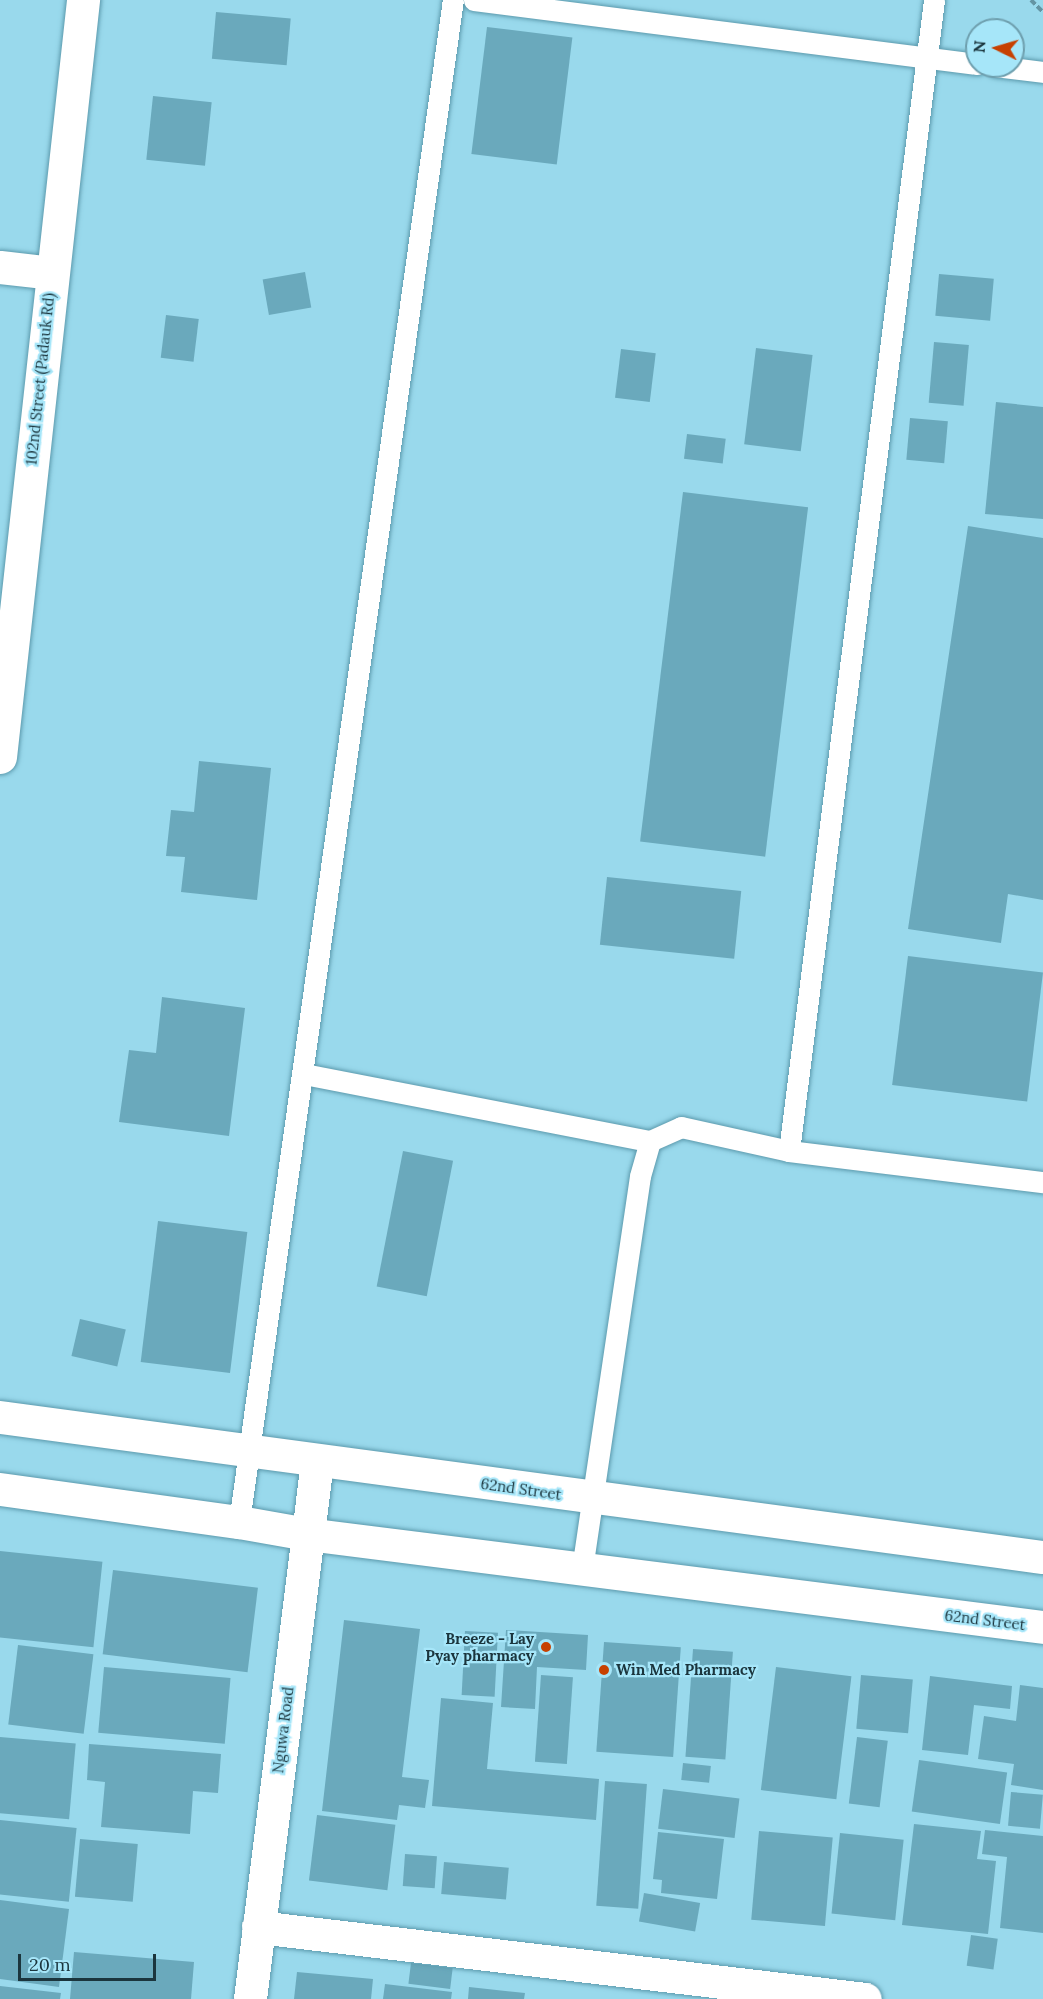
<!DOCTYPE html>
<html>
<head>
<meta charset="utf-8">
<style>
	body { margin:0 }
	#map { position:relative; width:1043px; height:1999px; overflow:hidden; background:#99d9ec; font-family:Lora,serif }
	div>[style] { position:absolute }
	.building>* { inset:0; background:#6aa9bc; transform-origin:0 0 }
	.path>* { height:4px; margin-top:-2px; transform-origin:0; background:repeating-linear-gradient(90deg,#6494a3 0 6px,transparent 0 9px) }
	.roads { filter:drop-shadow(0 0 2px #5c9aad) drop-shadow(0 0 2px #5c9aad) }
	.service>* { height:21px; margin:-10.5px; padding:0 10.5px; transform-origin:10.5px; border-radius:10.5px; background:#fff }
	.minor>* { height:33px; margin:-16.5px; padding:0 16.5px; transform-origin:16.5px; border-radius:16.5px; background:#fff }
	.primary>* { height:33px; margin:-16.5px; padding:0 16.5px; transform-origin:16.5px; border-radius:16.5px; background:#fff }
	.dots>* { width:16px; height:16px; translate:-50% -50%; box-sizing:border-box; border:3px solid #a6e6f9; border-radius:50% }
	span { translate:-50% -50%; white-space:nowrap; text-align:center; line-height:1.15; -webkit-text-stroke:4.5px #a6e6f9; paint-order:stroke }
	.street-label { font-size:15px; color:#1b353d }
	.poi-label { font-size:15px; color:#1b353d; font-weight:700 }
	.right { translate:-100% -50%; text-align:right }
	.left { translate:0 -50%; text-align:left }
	.north { position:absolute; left:965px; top:18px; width:60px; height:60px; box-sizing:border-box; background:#a6e6f9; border:2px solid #6e9fae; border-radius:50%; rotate:275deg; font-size:16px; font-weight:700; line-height:24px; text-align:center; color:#1b353d }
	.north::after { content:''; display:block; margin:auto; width:21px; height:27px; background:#c74101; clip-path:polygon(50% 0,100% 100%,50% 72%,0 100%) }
	.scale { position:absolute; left:18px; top:1954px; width:138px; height:27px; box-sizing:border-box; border:3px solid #1b353d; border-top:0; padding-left:8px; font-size:18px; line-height:21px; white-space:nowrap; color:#1b353d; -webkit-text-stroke:4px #a6e6f9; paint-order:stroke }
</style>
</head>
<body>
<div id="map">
	<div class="building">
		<div style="left:216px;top:12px;width:75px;height:47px;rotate:5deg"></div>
		<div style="left:487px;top:27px;width:86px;height:128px;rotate:7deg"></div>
		<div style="left:153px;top:96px;width:59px;height:64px;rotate:6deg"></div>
		<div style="left:305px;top:272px;width:36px;height:43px;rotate:80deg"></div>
		<div style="left:939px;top:274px;width:55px;height:42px;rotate:5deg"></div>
		<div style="left:166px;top:315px;width:33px;height:43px;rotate:7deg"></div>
		<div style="left:934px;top:342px;width:35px;height:61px;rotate:5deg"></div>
		<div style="left:756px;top:348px;width:57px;height:97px;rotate:7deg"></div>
		<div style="left:621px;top:349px;width:35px;height:49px;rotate:7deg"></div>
		<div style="clip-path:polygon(996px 402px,1043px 407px,1043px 519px,985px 514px)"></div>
		<div style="left:910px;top:418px;width:38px;height:42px;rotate:5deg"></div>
		<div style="left:687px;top:434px;width:39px;height:25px;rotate:7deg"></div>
		<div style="left:683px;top:492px;width:126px;height:352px;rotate:7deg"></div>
		<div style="clip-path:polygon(968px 526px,1043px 538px,1043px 900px,1008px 894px,1001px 943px,908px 929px)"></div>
		<div style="clip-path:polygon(199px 761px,271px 768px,257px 900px,181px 892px,185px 857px,166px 856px,171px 810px,194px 812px)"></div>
		<div style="left:607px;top:877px;width:135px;height:68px;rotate:6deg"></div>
		<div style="left:908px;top:956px;width:136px;height:130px;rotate:7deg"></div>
		<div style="clip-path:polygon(162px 997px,245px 1008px,229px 1136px,119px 1122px,129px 1050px,156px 1053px)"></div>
		<div style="left:403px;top:1151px;width:51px;height:138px;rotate:11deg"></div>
		<div style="left:158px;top:1221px;width:90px;height:142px;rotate:7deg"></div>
		<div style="left:80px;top:1319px;width:47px;height:38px;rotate:13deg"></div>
		<div style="left:0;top:1551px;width:103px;height:86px;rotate:6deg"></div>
		<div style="left:113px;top:1570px;width:146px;height:85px;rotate:7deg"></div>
		<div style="clip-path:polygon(344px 1620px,420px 1629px,402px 1777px,429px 1780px,425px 1808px,399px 1805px,397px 1820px,322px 1811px)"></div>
		<div style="clip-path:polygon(506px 1630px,588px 1635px,586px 1670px,537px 1667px,535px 1709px,501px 1707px)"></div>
		<div style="left:465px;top:1631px;width:33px;height:64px;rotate:3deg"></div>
		<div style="left:604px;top:1642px;width:77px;height:110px;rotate:4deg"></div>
		<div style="left:18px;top:1645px;width:76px;height:80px;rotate:7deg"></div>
		<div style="left:693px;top:1649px;width:40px;height:108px;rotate:4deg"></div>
		<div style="left:104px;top:1667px;width:127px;height:66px;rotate:5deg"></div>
		<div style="left:776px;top:1667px;width:76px;height:124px;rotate:7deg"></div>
		<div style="left:541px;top:1675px;width:32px;height:87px;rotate:4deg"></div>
		<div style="left:861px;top:1675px;width:52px;height:54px;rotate:5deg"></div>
		<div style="clip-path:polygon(930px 1676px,1012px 1686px,1010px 1709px,974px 1705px,968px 1755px,922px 1750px)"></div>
		<div style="clip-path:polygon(1020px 1685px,1043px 1688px,1043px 1790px,1011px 1785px,1014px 1764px,978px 1759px,984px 1716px,1016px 1721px)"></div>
		<div style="clip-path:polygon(441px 1698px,493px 1703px,487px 1769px,599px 1779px,596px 1820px,432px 1806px)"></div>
		<div style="left:0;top:1737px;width:76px;height:76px;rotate:5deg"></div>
		<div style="left:857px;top:1737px;width:31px;height:67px;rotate:7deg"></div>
		<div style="clip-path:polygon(89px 1744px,221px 1754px,218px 1793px,193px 1791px,190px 1834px,101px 1827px,105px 1782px,87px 1780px)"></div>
		<div style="left:919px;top:1760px;width:89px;height:52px;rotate:8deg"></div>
		<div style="left:683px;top:1763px;width:28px;height:17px;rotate:6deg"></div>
		<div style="left:605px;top:1781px;width:42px;height:125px;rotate:4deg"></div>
		<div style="left:663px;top:1789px;width:77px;height:40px;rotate:7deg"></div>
		<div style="left:1011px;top:1792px;width:32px;height:34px;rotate:5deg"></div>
		<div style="left:317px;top:1815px;width:79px;height:66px;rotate:7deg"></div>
		<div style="left:0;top:1820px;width:77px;height:74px;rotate:6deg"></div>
		<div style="clip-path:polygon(914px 1824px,981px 1831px,977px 1859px,996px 1861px,988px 1934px,902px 1925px)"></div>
		<div style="clip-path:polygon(985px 1830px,1043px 1836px,1043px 1933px,1000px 1928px,1007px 1857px,982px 1854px)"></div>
		<div style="left:759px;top:1831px;width:74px;height:89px;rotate:5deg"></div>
		<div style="clip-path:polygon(658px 1832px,724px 1839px,717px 1899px,661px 1893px,662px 1880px,653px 1879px)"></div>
		<div style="left:840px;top:1833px;width:64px;height:81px;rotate:6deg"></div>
		<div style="left:80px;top:1839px;width:58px;height:58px;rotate:5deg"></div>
		<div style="left:405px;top:1854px;width:32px;height:32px;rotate:4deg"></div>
		<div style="left:444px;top:1862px;width:65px;height:32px;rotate:5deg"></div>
		<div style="left:644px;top:1893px;width:57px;height:29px;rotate:10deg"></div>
		<div style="clip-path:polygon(0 1900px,69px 1909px,59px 1987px,0 1979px)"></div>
		<div style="left:971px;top:1935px;width:27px;height:31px;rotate:8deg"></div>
		<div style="clip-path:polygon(74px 1952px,194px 1962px,191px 1999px,70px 1999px)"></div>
		<div style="left:411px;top:1963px;width:42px;height:21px;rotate:7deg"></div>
		<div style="clip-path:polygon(297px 1972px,373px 1979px,371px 1999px,294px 1999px)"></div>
		<div style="clip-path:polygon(385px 1984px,452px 1992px,451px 1999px,383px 1999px)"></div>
		<div style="clip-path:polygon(0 1986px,61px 1993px,60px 1999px,0 1999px)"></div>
		<div style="clip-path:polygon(469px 1987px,525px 1993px,524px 1999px,468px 1999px)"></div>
	</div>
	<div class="path">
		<div style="left:1031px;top:0;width:17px;rotate:45deg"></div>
	</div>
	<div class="roads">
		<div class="service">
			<div style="left:474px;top:0;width:507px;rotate:7.25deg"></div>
			<div style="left:934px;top:0;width:1160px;rotate:97.18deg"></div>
			<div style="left:789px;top:1151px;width:256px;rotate:7deg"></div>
			<div style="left:995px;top:66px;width:48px;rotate:7.1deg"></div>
			<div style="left:304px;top:1074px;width:352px;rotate:11deg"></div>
			<div style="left:239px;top:1522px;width:1537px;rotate:-82deg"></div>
			<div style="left:582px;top:1569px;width:397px;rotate:-81.6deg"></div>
			<div style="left:640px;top:1176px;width:36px;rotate:-74deg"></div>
			<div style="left:650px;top:1141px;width:34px;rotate:-24deg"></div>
			<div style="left:681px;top:1127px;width:111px;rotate:12.5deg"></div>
		</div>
		<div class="minor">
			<div style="left:0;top:267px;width:52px;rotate:6.6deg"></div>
			<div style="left:0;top:757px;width:762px;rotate:-83.74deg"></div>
			<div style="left:258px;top:1927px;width:611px;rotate:6.76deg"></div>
			<div style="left:250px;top:1999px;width:542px;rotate:-82.9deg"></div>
		</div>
		<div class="primary">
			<div style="left:0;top:1417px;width:1052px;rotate:7.65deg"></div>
			<div style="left:0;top:1489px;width:241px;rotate:7.9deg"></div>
			<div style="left:239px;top:1522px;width:69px;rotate:10deg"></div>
			<div style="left:307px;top:1534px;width:742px;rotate:7.2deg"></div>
		</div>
	</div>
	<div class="dots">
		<div style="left:546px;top:1647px;background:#c74101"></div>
		<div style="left:604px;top:1670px;background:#c74101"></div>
	</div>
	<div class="street-label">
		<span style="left:40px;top:379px;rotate:-84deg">102nd Street (Padauk Rd)</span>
		<span style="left:521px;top:1489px;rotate:8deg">62nd Street</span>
		<span style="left:985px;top:1620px;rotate:7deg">62nd Street</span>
		<span style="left:283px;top:1730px;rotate:-83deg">Nguwa Road</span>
	</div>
	<div class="poi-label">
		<span class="right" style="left:534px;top:1647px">Breeze - Lay<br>Pyay pharmacy</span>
		<span class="left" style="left:616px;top:1670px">Win Med Pharmacy</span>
	</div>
	<div class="north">N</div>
	<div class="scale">20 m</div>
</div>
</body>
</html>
